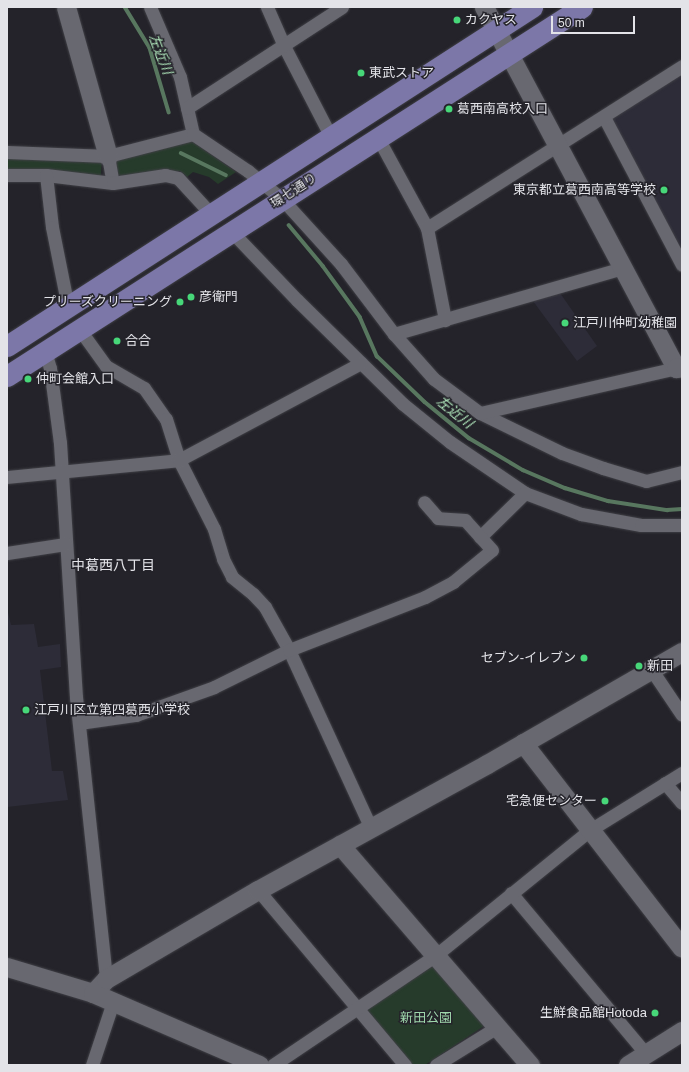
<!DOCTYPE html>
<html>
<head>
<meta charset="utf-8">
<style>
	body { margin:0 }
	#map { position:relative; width:689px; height:1072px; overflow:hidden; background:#24232a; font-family:Helvetica,"Noto Sans JP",sans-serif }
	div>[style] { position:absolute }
	.built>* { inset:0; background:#2d2c38 }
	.green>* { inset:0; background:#263b2b; transform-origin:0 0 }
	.stream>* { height:3.5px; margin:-1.75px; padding:0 1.75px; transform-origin:1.75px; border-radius:1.75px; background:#58775f }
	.roads { filter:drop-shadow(0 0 1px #404046) drop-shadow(0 0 1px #404046) }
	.street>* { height:13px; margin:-6.5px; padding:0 6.5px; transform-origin:6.5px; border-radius:6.5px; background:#686870 }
	.secondary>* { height:19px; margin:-9.5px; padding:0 9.5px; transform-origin:9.5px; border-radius:9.5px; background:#686870 }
	.primary>* { height:21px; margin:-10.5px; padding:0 10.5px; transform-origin:10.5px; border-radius:10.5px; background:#7c77a8 }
	.dots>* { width:11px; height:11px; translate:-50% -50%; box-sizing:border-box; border:2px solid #24232a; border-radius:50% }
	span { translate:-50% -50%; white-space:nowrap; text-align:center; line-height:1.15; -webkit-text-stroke:3px #24232a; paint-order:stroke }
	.poi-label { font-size:13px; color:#e3e3e8 }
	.left { translate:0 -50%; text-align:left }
	.right { translate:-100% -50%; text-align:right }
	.street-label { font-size:13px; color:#e3e3e8 }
	.park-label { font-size:13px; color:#9ed6ab }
	.water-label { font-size:14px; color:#b3ebbf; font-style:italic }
	.neighbourhood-label { font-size:14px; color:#e3e3e8 }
	.frame { position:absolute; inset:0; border:8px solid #e3e3e8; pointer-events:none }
	.scale { position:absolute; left:551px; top:16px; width:84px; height:18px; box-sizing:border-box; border:2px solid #e3e3e8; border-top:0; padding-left:5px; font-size:12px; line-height:14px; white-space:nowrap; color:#e3e3e8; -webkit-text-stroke:3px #24232a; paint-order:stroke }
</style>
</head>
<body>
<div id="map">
	<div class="built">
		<div style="clip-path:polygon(682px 72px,682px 257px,611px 123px,614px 116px)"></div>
		<div style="clip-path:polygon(560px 293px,597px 346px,577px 361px,533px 301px)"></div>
		<div style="clip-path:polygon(7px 608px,11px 625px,34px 624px,38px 647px,60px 644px,61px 667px,40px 670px,52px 771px,63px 771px,68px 800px,7px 807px)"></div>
	</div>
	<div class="green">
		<div style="clip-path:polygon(190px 140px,236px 172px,218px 184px,209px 177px,193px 172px,187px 177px,180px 171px,123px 178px,118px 175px,116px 161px)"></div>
		<div style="left:7px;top:156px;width:95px;height:14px;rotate:4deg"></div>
		<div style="clip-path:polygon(436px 964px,487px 1024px,425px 1065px,413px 1065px,367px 1010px)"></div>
	</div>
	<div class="stream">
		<div style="left:125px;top:7px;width:48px;rotate:58.6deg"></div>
		<div style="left:150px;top:48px;width:67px;rotate:73.5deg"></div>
		<div style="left:181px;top:153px;width:50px;rotate:26.1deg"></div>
		<div style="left:289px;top:225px;width:53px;rotate:50.3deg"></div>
		<div style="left:323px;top:266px;width:63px;rotate:54deg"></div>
		<div style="left:360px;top:317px;width:43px;rotate:66.4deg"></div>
		<div style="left:377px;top:356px;width:66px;rotate:43.8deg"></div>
		<div style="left:425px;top:402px;width:57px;rotate:39.3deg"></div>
		<div style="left:469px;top:438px;width:63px;rotate:30.7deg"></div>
		<div style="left:523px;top:470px;width:46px;rotate:23.2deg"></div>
		<div style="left:565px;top:488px;width:45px;rotate:16.8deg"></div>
		<div style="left:608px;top:501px;width:60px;rotate:8.7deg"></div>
		<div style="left:667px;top:510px;width:15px;rotate:-4deg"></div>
	</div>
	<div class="roads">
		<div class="street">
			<div style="left:150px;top:7px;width:76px;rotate:66.8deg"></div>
			<div style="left:180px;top:77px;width:58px;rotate:77.2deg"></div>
			<div style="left:267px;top:7px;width:43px;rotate:66.4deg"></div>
			<div style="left:284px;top:46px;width:102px;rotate:62.7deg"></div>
			<div style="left:187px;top:108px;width:185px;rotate:-33.1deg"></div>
			<div style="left:604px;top:117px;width:167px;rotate:62.2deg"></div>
			<div style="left:378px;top:138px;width:102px;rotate:61.4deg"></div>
			<div style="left:427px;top:228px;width:94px;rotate:78.9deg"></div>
			<div style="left:7px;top:152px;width:101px;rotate:2.3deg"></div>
			<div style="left:108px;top:156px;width:88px;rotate:-14.5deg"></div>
			<div style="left:193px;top:134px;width:66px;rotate:33.9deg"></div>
			<div style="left:248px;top:171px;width:44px;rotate:39.5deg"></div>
			<div style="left:282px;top:199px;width:88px;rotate:47.8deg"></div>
			<div style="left:341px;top:264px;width:88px;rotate:52.9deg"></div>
			<div style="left:394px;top:334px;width:60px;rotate:48.4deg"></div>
			<div style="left:434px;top:379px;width:57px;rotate:36.5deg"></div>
			<div style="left:480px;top:413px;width:91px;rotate:26deg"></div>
			<div style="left:562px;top:453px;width:44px;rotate:20.1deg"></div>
			<div style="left:603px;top:468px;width:45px;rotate:16.8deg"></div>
			<div style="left:646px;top:481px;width:37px;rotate:-14deg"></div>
			<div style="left:108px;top:156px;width:27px;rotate:80deg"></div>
			<div style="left:7px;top:175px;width:39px"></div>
			<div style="left:46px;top:175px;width:67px;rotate:6.8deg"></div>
			<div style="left:113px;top:183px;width:53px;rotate:-8.7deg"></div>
			<div style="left:165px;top:175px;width:13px;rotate:13deg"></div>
			<div style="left:178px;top:178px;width:50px;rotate:47.4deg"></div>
			<div style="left:46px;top:175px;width:52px;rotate:83.4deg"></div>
			<div style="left:52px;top:227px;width:82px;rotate:78.7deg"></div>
			<div style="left:427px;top:228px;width:302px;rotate:-32.4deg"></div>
			<div style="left:232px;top:232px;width:94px;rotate:46.3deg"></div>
			<div style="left:297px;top:300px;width:148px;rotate:44.5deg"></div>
			<div style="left:403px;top:404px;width:60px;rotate:39deg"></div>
			<div style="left:450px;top:442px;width:91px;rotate:34.2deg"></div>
			<div style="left:525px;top:493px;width:60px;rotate:20.6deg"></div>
			<div style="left:581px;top:514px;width:61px;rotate:10.4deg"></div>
			<div style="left:641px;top:525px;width:41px"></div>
			<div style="left:80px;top:330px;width:44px;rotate:54.2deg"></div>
			<div style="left:106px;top:366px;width:44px;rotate:30.1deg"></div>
			<div style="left:144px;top:388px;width:38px;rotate:55deg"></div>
			<div style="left:166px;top:419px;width:43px;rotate:72.4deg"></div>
			<div style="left:179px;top:460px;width:77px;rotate:63.1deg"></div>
			<div style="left:214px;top:529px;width:31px;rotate:73deg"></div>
			<div style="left:223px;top:559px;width:20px;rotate:63deg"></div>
			<div style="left:232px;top:577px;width:27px;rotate:39deg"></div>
			<div style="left:253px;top:594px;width:18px;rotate:47deg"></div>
			<div style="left:265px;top:607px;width:49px;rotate:60.8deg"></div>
			<div style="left:289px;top:650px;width:196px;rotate:65.3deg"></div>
			<div style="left:394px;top:334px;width:237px;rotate:-16.1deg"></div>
			<div style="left:45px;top:351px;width:18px;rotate:74deg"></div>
			<div style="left:50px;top:368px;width:76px;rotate:82.4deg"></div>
			<div style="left:60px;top:443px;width:255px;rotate:86.4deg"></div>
			<div style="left:76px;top:697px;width:284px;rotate:83.9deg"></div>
			<div style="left:480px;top:413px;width:201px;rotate:-12.9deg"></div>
			<div style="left:7px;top:477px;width:173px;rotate:-5.6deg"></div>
			<div style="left:179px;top:460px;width:206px;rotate:-28.1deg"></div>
			<div style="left:480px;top:537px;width:63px;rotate:-44.4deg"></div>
			<div style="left:7px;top:553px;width:59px;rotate:-8.8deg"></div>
			<div style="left:651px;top:669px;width:55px;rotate:56deg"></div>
			<div style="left:79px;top:723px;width:58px;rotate:-8deg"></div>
			<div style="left:136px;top:715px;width:83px;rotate:-19.7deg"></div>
			<div style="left:214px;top:687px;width:84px;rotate:-26.3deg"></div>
			<div style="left:289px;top:650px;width:146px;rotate:-21.3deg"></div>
			<div style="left:425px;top:597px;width:32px;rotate:-28deg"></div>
			<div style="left:453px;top:582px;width:50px;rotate:-39.4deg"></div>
			<div style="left:492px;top:550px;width:40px;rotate:-132deg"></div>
			<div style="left:465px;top:520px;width:27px;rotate:-176deg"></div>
			<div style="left:438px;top:518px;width:21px;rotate:-131deg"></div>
			<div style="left:665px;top:783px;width:26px;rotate:50deg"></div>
			<div style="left:258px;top:890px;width:229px;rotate:50deg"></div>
			<div style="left:511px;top:893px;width:210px;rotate:50deg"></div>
			<div style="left:92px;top:1065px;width:66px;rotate:-71.6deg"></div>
			<div style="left:273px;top:1065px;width:197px;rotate:-34deg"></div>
			<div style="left:436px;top:955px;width:198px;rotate:-39.1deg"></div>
			<div style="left:590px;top:830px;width:108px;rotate:-31.8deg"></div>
			<div style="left:436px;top:1065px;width:72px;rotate:-31.9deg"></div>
		</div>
		<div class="secondary">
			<div style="left:66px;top:7px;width:155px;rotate:74.3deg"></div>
			<div style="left:484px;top:7px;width:409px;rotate:62deg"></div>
			<div style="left:676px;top:368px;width:6px;rotate:-9deg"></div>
			<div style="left:523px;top:743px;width:259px;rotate:52.2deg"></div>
			<div style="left:340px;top:845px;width:291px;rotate:49.2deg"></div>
			<div style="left:7px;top:967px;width:90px;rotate:16.8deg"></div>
			<div style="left:93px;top:993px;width:181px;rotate:23.4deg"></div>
			<div style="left:93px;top:993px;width:19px;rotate:-47deg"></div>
			<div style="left:106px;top:979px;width:176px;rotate:-30.4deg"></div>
			<div style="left:258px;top:890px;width:261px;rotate:-28.8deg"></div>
			<div style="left:487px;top:764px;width:225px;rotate:-29.9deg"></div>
			<div style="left:628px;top:1065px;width:64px;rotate:-32.2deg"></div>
		</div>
		<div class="primary">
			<div style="left:7px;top:346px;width:625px;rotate:-32.85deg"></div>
			<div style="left:7px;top:376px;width:683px;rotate:-32.69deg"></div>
		</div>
	</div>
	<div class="dots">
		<div style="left:457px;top:20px;background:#47d779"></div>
		<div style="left:361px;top:73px;background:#47d779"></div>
		<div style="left:449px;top:109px;background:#47d779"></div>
		<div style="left:664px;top:190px;background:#47d779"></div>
		<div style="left:191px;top:297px;background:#47d779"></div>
		<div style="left:180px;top:302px;background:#47d779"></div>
		<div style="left:565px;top:323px;background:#47d779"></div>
		<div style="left:117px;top:341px;background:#47d779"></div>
		<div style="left:28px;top:379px;background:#47d779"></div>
		<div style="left:584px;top:658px;background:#47d779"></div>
		<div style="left:639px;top:666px;background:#47d779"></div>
		<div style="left:26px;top:710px;background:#47d779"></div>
		<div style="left:605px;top:801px;background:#47d779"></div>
		<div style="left:655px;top:1013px;background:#47d779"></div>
	</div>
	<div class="poi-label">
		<span class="left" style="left:465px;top:20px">カクヤス</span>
		<span class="left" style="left:369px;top:73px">東武ストア</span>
		<span class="left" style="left:457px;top:109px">葛西南高校入口</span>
		<span class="right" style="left:656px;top:190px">東京都立葛西南高等学校</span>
		<span class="left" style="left:199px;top:297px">彦衛門</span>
		<span class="right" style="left:172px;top:302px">プリーズクリーニング</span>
		<span class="left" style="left:573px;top:323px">江戸川仲町幼稚園</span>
		<span class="left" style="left:125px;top:341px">合合</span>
		<span class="left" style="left:36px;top:379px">仲町会館入口</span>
		<span class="right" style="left:576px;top:658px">セブン-イレブン</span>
		<span class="left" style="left:647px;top:666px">新田</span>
		<span class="left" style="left:34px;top:710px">江戸川区立第四葛西小学校</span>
		<span class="right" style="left:597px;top:801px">宅急便センター</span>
		<span class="right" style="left:647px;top:1013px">生鮮食品館Hotoda</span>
	</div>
	<div class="street-label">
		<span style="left:294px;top:191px;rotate:-33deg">環七通り</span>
	</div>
	<div class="park-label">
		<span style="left:426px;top:1018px">新田公園</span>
	</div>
	<div class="water-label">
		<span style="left:161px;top:54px;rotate:69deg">左近川</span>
		<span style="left:455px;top:412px;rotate:39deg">左近川</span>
	</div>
	<div class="neighbourhood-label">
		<span style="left:113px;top:565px">中葛西八丁目</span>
	</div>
	<div class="frame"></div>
	<div class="scale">50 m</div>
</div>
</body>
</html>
